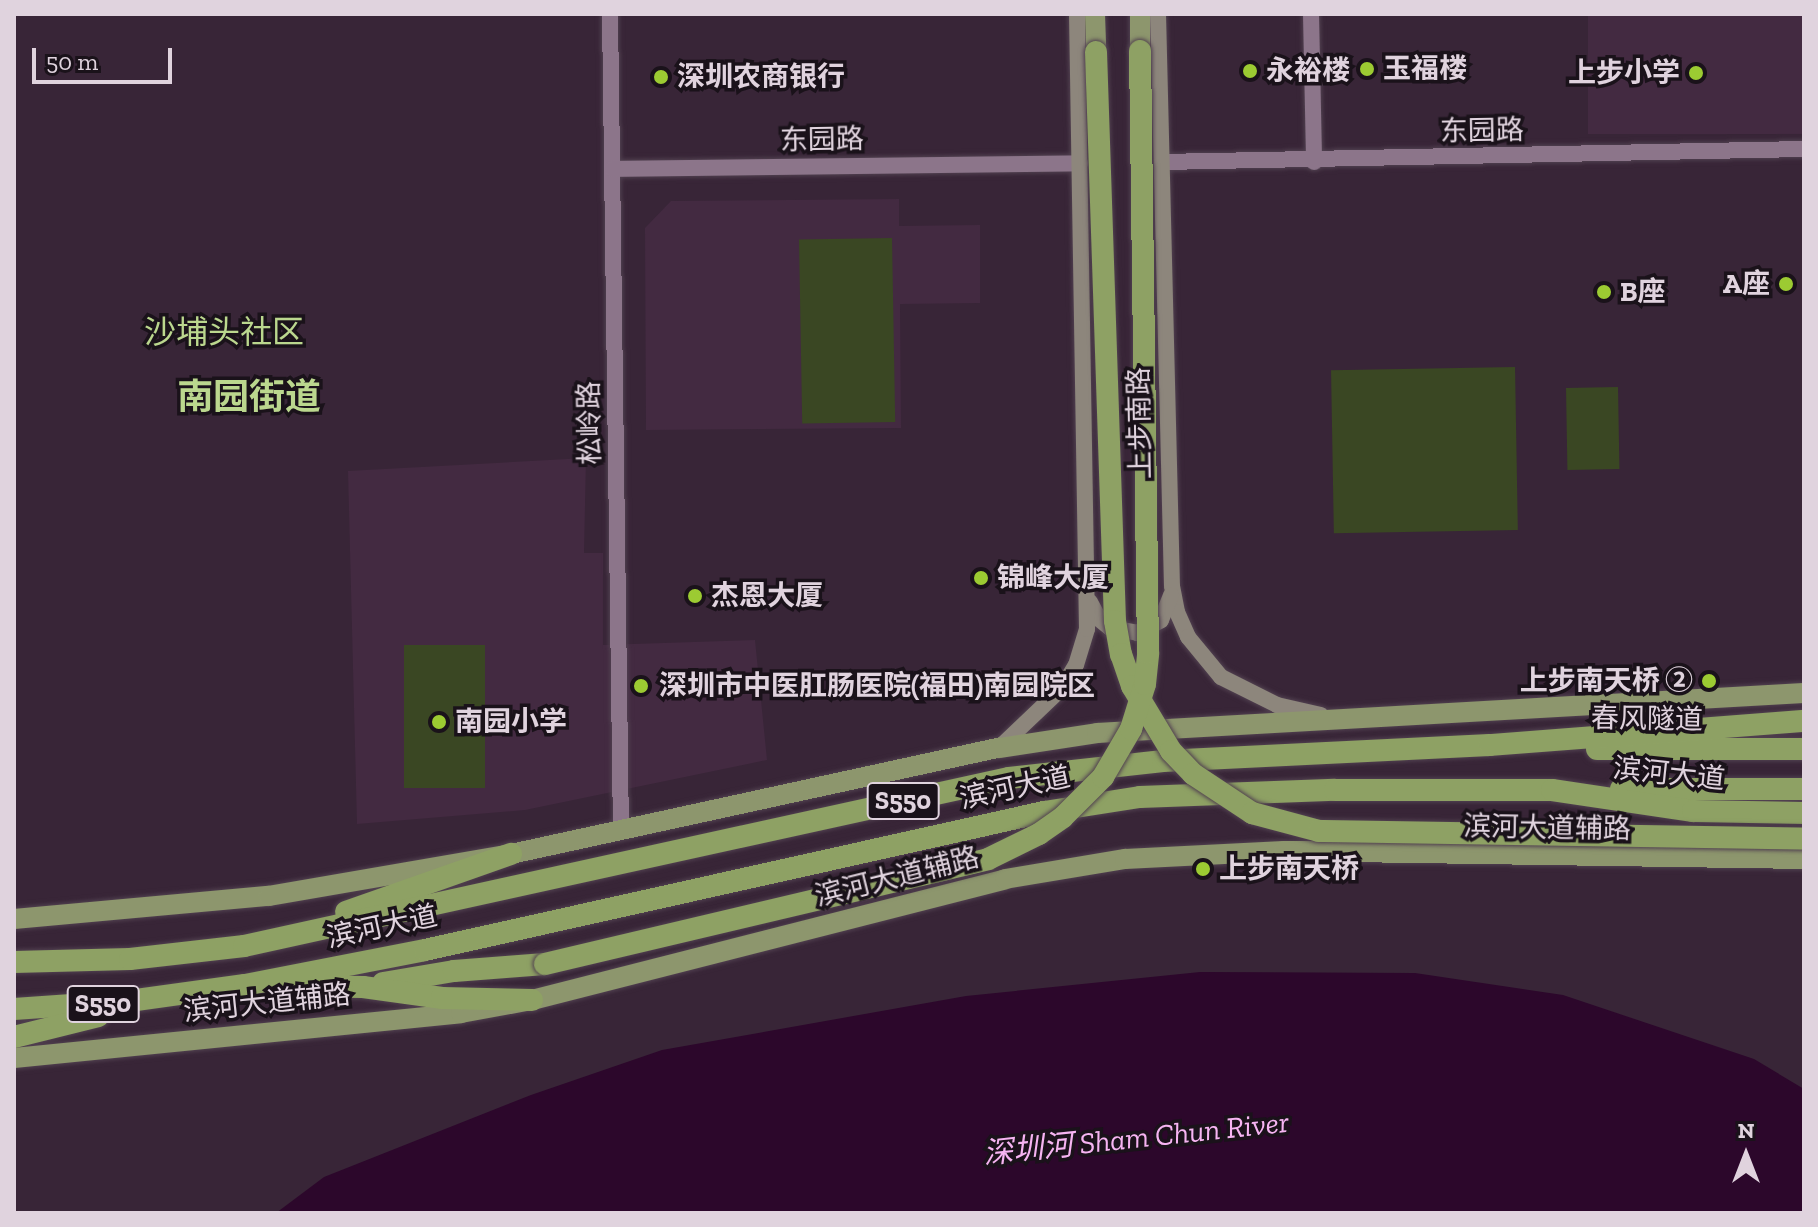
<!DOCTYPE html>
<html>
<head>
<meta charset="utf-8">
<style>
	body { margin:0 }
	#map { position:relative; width:1818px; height:1227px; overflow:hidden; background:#382537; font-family:"Zilla Slab","Noto Sans SC",serif }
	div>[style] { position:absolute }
	.built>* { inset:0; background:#432a41; transform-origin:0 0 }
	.green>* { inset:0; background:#3a4723; transform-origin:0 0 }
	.water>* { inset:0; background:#2c072b }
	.roads { filter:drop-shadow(0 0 2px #514150) drop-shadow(0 0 2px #514150) }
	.minor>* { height:16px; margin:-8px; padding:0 8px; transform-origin:8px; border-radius:8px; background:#8c758a }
	.tertiary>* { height:16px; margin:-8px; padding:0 8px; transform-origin:8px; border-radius:8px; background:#8c758a }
	.secondary>* { height:16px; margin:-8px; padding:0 8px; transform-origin:8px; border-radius:8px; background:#8d867c }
	.primary>* { height:20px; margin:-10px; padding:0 10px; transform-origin:10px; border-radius:10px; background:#8d966d }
	.trunk>* { height:22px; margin:-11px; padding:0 11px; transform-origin:11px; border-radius:11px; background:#8ea164 }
	.bridges { filter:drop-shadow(0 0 2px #514150) drop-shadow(0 0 2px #514150) }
	.trunk-bridge>* { height:22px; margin:-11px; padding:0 11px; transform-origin:11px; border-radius:11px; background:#8ea164 }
	.dots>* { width:22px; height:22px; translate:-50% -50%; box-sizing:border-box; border:4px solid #1a121a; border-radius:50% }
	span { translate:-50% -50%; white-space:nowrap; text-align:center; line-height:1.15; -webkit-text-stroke:7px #1a121a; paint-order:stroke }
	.shield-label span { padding:2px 6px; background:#1a121a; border:2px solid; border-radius:6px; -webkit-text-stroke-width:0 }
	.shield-label { font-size:26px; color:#e0d3de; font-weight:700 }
	.poi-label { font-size:28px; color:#e0d3de; font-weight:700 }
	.left { translate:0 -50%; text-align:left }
	.right { translate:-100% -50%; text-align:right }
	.street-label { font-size:28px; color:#e0d3de }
	.water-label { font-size:30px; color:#f6b4f2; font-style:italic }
	.quarter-label { font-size:32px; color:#bbd78e }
	.district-label { font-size:36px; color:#bbd78e; font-weight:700 }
	.frame { position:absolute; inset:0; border:16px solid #e0d3de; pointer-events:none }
	.north { position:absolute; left:1706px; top:1115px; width:80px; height:80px; -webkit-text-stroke:6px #1a121a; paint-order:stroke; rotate:0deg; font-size:22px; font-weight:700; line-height:32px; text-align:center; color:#e0d3de }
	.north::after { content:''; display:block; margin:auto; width:28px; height:36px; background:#e0d3de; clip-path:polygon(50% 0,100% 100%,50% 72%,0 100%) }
	.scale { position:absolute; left:32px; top:48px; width:140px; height:36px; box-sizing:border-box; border:4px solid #e0d3de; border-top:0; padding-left:10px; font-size:24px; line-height:28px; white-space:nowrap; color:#e0d3de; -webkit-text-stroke:6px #1a121a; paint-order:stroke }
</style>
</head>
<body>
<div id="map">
	<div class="built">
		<div style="left:1588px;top:14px;width:216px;height:120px"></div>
		<div style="clip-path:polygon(899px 199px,899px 226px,980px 225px,980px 303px,900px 304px,901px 428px,646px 430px,645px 228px,671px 201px)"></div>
		<div style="clip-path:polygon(586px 458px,584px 553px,603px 553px,603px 645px,755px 640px,767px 760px,525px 810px,357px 824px,348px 471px)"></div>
	</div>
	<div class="green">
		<div style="left:892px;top:238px;width:184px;height:93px;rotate:89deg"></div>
		<div style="left:1515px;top:367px;width:163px;height:184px;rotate:89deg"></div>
		<div style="left:1618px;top:387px;width:82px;height:52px;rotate:89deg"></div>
		<div style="left:404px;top:645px;width:81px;height:143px"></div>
	</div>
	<div class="water">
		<div style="clip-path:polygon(1200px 972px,1415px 973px,1563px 995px,1754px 1059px,1804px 1089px,1804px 1213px,276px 1213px,324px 1177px,531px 1095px,662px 1050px,966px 996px)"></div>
	</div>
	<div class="roads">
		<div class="minor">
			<div style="left:1311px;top:14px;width:148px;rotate:88.8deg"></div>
		</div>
		<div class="tertiary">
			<div style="left:610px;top:14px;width:817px;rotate:89.23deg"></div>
			<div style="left:1162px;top:162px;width:642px;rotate:-1.16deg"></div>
			<div style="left:613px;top:169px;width:467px;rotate:-0.7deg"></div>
		</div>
		<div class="secondary">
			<div style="left:1158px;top:14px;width:572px;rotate:88.6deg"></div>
			<div style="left:1172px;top:586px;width:26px;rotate:79deg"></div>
			<div style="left:1177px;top:612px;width:27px;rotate:66deg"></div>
			<div style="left:1188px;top:637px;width:52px;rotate:50.5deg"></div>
			<div style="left:1221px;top:677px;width:63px;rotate:26.6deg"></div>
			<div style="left:1277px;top:705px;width:45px;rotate:12.8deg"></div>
			<div style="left:1090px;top:602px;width:19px;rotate:62deg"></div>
			<div style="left:1099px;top:619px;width:14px;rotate:39deg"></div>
			<div style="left:1110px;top:628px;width:27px;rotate:10deg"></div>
			<div style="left:1137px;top:633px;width:27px;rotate:-28deg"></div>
			<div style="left:1161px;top:620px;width:27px;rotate:-68deg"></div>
			<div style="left:999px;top:748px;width:87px;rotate:-43.6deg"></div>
			<div style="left:1062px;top:688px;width:27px;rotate:-59deg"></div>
			<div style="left:1076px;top:665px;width:38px;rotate:-73deg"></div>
			<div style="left:1087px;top:629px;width:615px;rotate:-90.93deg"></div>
		</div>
		<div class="primary">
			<div style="left:1095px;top:14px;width:38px;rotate:88deg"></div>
			<div style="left:1140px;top:14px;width:37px;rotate:90deg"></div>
			<div style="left:14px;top:919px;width:256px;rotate:-5.2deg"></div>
			<div style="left:269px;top:896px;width:246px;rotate:-9.8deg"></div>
			<div style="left:511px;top:854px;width:499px;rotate:-12.3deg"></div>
			<div style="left:999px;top:748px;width:99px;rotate:-8.7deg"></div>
			<div style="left:1097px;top:733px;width:708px;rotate:-3.24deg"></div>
			<div style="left:14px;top:1058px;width:449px;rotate:-5.7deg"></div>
			<div style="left:461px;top:1013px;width:72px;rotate:-10.4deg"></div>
			<div style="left:532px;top:1000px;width:488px;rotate:-14.3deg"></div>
			<div style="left:1005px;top:879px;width:122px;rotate:-9.5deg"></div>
			<div style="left:1125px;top:859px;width:159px;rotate:-2.9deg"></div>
			<div style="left:1284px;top:851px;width:520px;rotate:0.88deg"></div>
		</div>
		<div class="trunk">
			<div style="left:1597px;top:749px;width:207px"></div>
			<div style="left:1621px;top:789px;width:183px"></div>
			<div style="left:346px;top:912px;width:175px;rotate:-19.4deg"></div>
			<div style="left:14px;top:962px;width:116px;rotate:-1.5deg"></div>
			<div style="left:130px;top:959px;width:115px;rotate:-6.5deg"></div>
			<div style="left:244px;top:946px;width:783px;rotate:-12.39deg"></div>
			<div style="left:1009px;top:778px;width:155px;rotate:-6.3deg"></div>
			<div style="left:1163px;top:761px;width:327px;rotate:-2.8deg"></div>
			<div style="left:1490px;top:745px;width:315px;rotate:-4.4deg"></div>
			<div style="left:383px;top:983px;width:72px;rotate:-9.6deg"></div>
			<div style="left:454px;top:971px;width:91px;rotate:-4.4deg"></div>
			<div style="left:290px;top:986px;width:73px;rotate:0.8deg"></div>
			<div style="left:363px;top:987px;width:80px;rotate:7.9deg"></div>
			<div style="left:442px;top:998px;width:90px;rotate:1.3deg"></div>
			<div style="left:14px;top:1009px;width:115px;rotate:-4deg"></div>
			<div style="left:129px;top:1001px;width:117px;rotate:-7.9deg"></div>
			<div style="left:245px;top:985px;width:183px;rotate:-11deg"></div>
			<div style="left:425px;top:950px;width:634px;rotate:-12.57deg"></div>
			<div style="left:1044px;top:812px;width:97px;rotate:-8.9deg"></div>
			<div style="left:1140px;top:797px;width:195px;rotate:-2.1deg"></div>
			<div style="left:1335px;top:790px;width:217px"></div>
			<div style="left:1552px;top:790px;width:143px;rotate:8.5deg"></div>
			<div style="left:1693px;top:811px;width:111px;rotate:1deg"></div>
			<div style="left:14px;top:1037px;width:87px;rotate:-14deg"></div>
		</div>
	</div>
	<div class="bridges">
		<div class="trunk-bridge">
			<div style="left:1096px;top:52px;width:569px;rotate:88.09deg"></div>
			<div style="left:1115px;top:621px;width:34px;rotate:80deg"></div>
			<div style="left:1121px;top:654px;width:34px;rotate:71deg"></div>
			<div style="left:1132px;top:686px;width:76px;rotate:59deg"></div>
			<div style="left:1171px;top:751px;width:32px;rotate:46deg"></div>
			<div style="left:1193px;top:774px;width:71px;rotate:33.5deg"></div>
			<div style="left:1252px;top:813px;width:69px;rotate:15deg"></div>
			<div style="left:1319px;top:831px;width:485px;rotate:0.9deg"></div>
			<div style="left:545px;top:964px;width:455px;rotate:-13.3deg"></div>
			<div style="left:988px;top:859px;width:57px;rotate:-26.1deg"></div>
			<div style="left:1039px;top:834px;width:29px;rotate:-35deg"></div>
			<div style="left:1063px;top:817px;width:57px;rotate:-45deg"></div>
			<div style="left:1103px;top:777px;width:56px;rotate:-59.7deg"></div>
			<div style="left:1131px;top:729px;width:47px;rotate:-72.7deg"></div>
			<div style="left:1145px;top:684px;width:31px;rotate:-84deg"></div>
			<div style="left:1148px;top:653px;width:602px;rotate:-90.76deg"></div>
		</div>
	</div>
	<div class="dots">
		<div style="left:1367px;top:69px;background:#9ccb32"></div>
		<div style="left:1250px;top:71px;background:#9ccb32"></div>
		<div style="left:1696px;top:73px;background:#9ccb32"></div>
		<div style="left:661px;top:77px;background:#9ccb32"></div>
		<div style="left:1786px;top:284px;background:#9ccb32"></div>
		<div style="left:1604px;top:292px;background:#9ccb32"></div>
		<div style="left:981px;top:578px;background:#9ccb32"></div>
		<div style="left:695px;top:596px;background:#9ccb32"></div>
		<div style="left:1709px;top:681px;background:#9ccb32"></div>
		<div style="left:641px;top:686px;background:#9ccb32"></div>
		<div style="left:439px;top:722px;background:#9ccb32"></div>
		<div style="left:1203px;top:869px;background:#9ccb32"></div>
	</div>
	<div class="shield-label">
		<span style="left:903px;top:801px">S550</span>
		<span style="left:103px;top:1004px">S550</span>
	</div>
	<div class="poi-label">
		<span class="left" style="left:1383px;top:69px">玉福楼</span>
		<span class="left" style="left:1266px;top:71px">永裕楼</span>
		<span class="right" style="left:1680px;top:73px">上步小学</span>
		<span class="left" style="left:677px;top:77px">深圳农商银行</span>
		<span class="right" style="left:1770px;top:284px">A座</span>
		<span class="left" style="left:1620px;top:292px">B座</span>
		<span class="left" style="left:997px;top:578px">锦峰大厦</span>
		<span class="left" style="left:711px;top:596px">杰恩大厦</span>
		<span class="right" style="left:1693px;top:681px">上步南天桥 ②</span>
		<span class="left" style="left:659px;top:686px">深圳市中医肛肠医院(福田)南园院区</span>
		<span class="left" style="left:455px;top:722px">南园小学</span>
		<span class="left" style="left:1219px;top:869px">上步南天桥</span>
	</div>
	<div class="street-label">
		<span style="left:1482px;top:131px;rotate:-1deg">东园路</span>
		<span style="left:822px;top:140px;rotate:-1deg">东园路</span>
		<span style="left:590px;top:423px;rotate:-91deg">松岭路</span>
		<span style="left:1140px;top:423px;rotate:-91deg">上步南路</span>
		<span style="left:1647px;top:719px;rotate:1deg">春风隧道</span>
		<span style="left:1669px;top:774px;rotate:6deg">滨河大道</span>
		<span style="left:1015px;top:788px;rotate:-12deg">滨河大道</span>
		<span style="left:1547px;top:828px;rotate:1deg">滨河大道辅路</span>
		<span style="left:897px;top:877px;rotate:-14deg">滨河大道辅路</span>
		<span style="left:382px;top:927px;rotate:-12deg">滨河大道</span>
		<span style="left:267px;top:1003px;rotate:-6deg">滨河大道辅路</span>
	</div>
	<div class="water-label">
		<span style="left:1136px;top:1138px;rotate:-6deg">深圳河 Sham Chun River</span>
	</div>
	<div class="quarter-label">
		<span style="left:224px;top:332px">沙埔头社区</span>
	</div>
	<div class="district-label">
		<span style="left:249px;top:397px">南园街道</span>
	</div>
	<div class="frame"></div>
	<div class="north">N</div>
	<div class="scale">50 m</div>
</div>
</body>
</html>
